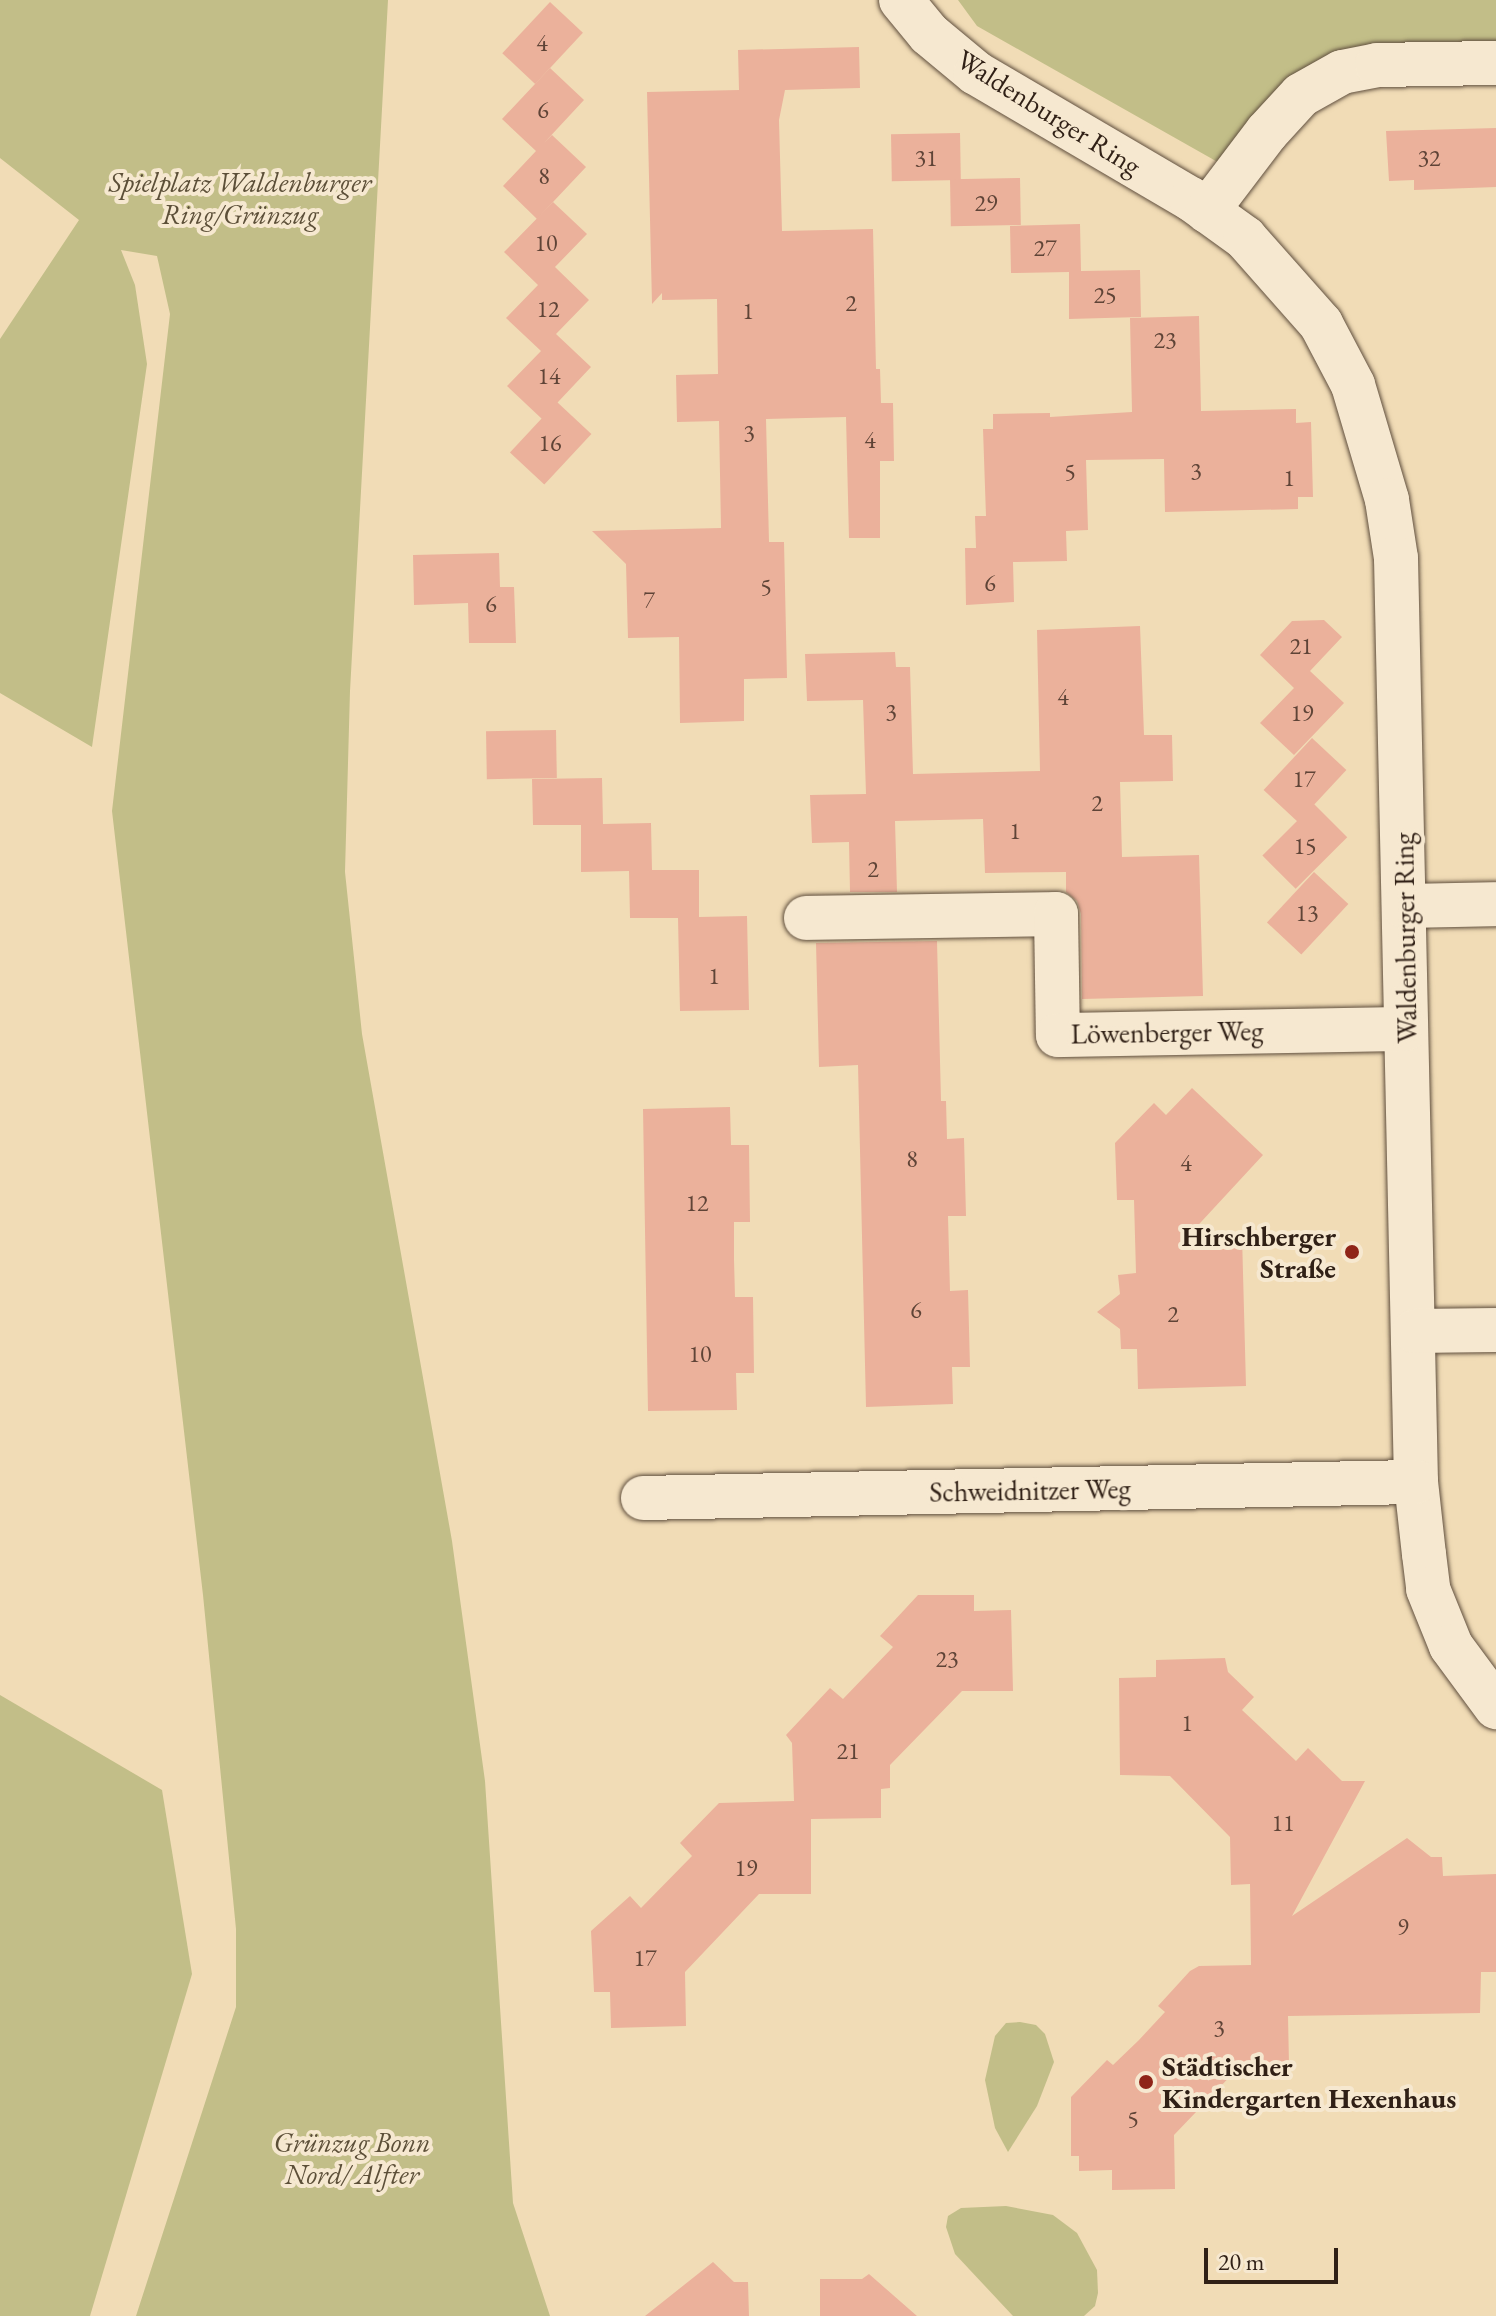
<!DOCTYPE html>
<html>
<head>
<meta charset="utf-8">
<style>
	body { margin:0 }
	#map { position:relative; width:1496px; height:2316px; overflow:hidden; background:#f1dcb6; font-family:"EB Garamond",serif }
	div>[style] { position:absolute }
	.green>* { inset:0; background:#c2be88 }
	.building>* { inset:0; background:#ebb19b; transform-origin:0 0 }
	.roads { filter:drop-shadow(0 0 2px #604f3e) drop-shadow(0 0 2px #604f3e) }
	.minor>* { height:44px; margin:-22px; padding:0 22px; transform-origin:22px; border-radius:22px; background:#f6e8d0 }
	.dots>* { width:22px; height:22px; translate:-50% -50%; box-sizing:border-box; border:4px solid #f6e8d0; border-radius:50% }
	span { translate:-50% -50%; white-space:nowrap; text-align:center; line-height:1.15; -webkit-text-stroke:8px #f6e8d0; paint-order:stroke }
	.number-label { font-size:24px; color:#5f4437 }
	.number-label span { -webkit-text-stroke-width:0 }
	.street-label { font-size:28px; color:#302016 }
	.park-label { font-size:28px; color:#5c4f38; font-style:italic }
	.poi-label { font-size:28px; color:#302016; font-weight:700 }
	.right { translate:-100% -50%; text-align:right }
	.left { translate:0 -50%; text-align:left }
	.scale { position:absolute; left:1204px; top:2248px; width:134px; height:36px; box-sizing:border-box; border:4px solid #302016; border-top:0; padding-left:10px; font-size:24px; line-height:28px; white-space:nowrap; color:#302016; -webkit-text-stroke:6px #f6e8d0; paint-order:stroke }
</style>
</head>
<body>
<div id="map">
	<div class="green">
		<div style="clip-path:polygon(0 0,388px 0,350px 691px,345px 872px,362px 1034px,452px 1541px,485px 1781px,513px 2203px,550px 2316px,136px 2316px,236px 2007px,236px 1929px,203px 1595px,112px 811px,170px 314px,157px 256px,121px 250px,135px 285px,147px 364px,92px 747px,0 693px,0 339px,79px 220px,0 158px)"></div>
		<div style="clip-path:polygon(958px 0,1496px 0,1496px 78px,1388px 80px,1311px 106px,1253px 182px,977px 26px)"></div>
		<div style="clip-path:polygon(0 1695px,162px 1790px,192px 1974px,90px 2316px,0 2316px)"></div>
		<div style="clip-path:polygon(1020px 2022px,1036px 2025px,1045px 2034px,1054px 2062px,1037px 2106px,1008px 2152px,995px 2128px,985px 2080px,995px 2036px,1006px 2023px)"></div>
		<div style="clip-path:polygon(1006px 2206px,1053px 2215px,1077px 2233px,1097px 2270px,1098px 2293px,1095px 2306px,1084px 2316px,1013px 2316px,955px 2254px,946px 2227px,948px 2216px,961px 2208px)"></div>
	</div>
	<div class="building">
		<div style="left:550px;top:2px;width:45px;height:70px;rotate:43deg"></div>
		<div style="clip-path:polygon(859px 47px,860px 88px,785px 90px,779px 120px,782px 231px,873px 229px,876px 369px,880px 369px,881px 403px,893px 403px,894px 461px,880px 461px,880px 538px,849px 538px,846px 417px,766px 419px,769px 542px,784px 542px,787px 678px,744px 679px,744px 721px,680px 723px,679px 637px,628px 638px,626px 564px,592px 531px,721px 528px,719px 421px,677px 422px,676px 375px,718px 374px,717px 299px,662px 300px,662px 293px,652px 304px,647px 92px,739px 90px,738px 50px)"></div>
		<div style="clip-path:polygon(550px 68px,584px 100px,544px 143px,552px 135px,586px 167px,537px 219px,503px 186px,536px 151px,502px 119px)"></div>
		<div style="clip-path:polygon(1496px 128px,1496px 187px,1414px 190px,1414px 180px,1389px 181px,1386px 131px)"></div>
		<div style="left:960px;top:133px;width:47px;height:69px;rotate:89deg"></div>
		<div style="left:1020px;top:178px;width:47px;height:70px;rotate:89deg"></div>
		<div style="clip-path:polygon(553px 202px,587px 234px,555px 267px,589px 300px,556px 334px,591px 367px,542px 419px,507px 386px,541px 351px,506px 318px,538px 285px,504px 252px)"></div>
		<div style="clip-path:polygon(1080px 224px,1081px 271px,1140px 270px,1141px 317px,1069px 319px,1069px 272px,1011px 273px,1010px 226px)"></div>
		<div style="clip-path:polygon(1199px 316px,1201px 411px,1296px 409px,1296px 423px,1311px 422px,1313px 497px,1298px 497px,1298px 509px,1165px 512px,1164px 459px,1086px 460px,1088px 530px,1066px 531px,1067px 561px,1013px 562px,1014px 602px,966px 605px,965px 548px,976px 548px,975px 516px,986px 516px,983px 429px,993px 429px,993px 414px,1050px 413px,1050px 417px,1132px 412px,1130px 318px)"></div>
		<div style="left:557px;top:402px;width:47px;height:69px;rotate:43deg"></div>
		<div style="clip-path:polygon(499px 553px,500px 587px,514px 587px,516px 643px,469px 643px,468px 603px,414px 605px,413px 555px)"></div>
		<div style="clip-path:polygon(1324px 620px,1342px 637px,1310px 671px,1344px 703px,1294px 755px,1260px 723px,1294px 688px,1260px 655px,1292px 621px)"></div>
		<div style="clip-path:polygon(1140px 626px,1144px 735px,1172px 735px,1173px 781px,1120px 782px,1122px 857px,1199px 855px,1203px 996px,1082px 999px,1081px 914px,1077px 901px,1066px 892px,1066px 872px,985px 873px,983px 819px,895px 821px,897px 892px,850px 892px,849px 842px,812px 843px,810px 795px,866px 794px,863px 700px,807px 701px,805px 654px,895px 652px,896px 667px,910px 667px,913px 774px,1040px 771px,1037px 630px)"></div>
		<div style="left:556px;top:730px;width:48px;height:70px;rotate:89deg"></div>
		<div style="left:1312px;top:738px;width:47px;height:71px;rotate:43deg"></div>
		<div style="clip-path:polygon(602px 778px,603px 824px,651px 823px,652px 870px,699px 870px,699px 917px,747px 916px,749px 1010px,680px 1011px,678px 918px,630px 918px,629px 871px,581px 872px,581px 825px,533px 825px,532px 779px)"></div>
		<div style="left:1314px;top:804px;width:47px;height:73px;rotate:45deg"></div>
		<div style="left:1314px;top:872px;width:47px;height:69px;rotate:43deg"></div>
		<div style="clip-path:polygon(937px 941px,941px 1101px,946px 1101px,947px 1139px,964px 1138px,966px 1216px,948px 1216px,950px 1291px,968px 1290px,970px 1367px,952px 1367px,953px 1404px,866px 1407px,858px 1065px,819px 1067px,816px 943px)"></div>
		<div style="clip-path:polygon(1192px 1088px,1263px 1155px,1189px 1235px,1242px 1235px,1246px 1386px,1138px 1389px,1137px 1349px,1121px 1349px,1120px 1329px,1097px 1312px,1120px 1294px,1118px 1275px,1136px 1273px,1134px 1200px,1117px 1200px,1115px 1143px,1154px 1103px,1166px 1115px)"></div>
		<div style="clip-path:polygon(730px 1107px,731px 1145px,749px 1145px,750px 1222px,734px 1222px,734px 1259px,735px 1297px,753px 1297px,754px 1373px,736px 1373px,737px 1410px,648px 1411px,643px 1109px)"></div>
		<div style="clip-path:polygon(918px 1595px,974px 1595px,974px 1611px,1011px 1610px,1013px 1691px,962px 1691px,890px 1765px,890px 1788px,881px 1789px,881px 1818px,811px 1819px,811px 1894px,759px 1894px,685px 1972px,686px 2026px,611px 2028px,610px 1992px,594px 1992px,591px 1931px,630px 1896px,641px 1908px,692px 1856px,680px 1843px,719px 1803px,794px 1801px,792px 1743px,786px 1735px,830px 1688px,843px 1699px,893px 1647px,880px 1636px)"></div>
		<div style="clip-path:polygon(1225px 1658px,1228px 1672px,1254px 1697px,1242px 1710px,1296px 1761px,1308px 1748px,1342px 1781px,1365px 1781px,1292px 1916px,1407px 1838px,1431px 1857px,1442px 1857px,1443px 1876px,1496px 1874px,1496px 1972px,1481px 1972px,1480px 2013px,1288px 2016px,1289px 2064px,1241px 2065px,1174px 2135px,1175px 2189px,1112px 2190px,1112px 2170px,1079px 2171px,1079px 2156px,1071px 2156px,1071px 2097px,1107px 2060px,1113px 2065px,1139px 2040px,1165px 2012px,1158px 2006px,1190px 1971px,1199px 1966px,1251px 1965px,1250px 1884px,1231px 1885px,1230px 1837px,1170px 1776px,1120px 1775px,1119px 1678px,1156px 1677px,1156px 1660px)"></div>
		<div style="clip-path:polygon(713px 2262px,734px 2282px,748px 2282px,749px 2316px,645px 2316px)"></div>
		<div style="clip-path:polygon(869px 2274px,917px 2316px,820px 2316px,820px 2279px,862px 2279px)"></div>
	</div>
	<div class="roads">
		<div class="minor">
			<div style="left:901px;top:0;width:44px;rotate:50.5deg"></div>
			<div style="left:929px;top:34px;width:61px;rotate:39.7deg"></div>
			<div style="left:976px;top:73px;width:249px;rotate:30.4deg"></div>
			<div style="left:1191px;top:199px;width:67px;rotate:35.8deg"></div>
			<div style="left:1245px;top:238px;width:115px;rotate:48.5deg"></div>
			<div style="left:1321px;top:324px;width:69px;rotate:62.3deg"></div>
			<div style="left:1353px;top:385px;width:120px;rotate:73.5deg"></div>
			<div style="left:1387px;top:500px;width:59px;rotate:81.2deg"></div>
			<div style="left:1396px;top:558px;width:924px;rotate:88.76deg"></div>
			<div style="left:1416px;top:1482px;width:72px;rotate:83.7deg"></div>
			<div style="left:1424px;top:1554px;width:35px;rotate:83deg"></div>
			<div style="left:1428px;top:1589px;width:61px;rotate:68deg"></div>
			<div style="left:1451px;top:1646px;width:76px;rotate:53.6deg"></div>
			<div style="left:1207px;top:211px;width:99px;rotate:-52.8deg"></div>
			<div style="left:1267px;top:132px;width:50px;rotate:-47.4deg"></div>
			<div style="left:1301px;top:95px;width:47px;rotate:-29.3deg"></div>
			<div style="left:1342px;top:72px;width:36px;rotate:-11deg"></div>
			<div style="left:1377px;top:65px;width:119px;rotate:-1deg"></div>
			<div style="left:1404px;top:906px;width:92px;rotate:-1.2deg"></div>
			<div style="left:806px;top:918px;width:250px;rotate:-0.9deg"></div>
			<div style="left:1056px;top:914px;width:121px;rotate:89.1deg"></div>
			<div style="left:1058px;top:1035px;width:348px;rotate:-1deg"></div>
			<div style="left:1415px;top:1331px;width:81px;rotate:-0.7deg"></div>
			<div style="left:643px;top:1498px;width:773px;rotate:-1.19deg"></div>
		</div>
	</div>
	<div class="dots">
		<div style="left:1352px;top:1252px;background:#8f2418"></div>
		<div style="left:1146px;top:2082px;background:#8f2418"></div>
	</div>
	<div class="number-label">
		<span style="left:542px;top:43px">4</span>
		<span style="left:543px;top:110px">6</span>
		<span style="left:926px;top:158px">31</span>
		<span style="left:1429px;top:158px">32</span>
		<span style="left:544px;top:176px">8</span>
		<span style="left:986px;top:203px">29</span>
		<span style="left:546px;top:243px">10</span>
		<span style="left:1045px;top:248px">27</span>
		<span style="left:1105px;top:295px">25</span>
		<span style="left:851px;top:303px">2</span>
		<span style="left:548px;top:309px">12</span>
		<span style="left:748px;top:311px">1</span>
		<span style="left:1165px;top:340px">23</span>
		<span style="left:549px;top:376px">14</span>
		<span style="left:749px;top:433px">3</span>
		<span style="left:870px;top:440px">4</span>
		<span style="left:550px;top:443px">16</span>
		<span style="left:1196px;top:471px">3</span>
		<span style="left:1070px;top:472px">5</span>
		<span style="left:1289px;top:478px">1</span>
		<span style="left:990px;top:583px">6</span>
		<span style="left:766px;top:587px">5</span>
		<span style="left:649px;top:600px">7</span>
		<span style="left:491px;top:604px">6</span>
		<span style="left:1301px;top:646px">21</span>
		<span style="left:1063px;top:697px">4</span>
		<span style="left:891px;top:712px">3</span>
		<span style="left:1302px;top:713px">19</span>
		<span style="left:1304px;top:779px">17</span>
		<span style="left:1097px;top:803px">2</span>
		<span style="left:1015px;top:831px">1</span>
		<span style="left:1305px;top:846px">15</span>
		<span style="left:873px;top:869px">2</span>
		<span style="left:1307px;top:913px">13</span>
		<span style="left:714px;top:976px">1</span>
		<span style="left:912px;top:1159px">8</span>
		<span style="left:1186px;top:1163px">4</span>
		<span style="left:697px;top:1203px">12</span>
		<span style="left:916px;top:1310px">6</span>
		<span style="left:1173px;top:1314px">2</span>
		<span style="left:700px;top:1354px">10</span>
		<span style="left:947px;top:1659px">23</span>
		<span style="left:1187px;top:1723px">1</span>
		<span style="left:848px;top:1751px">21</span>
		<span style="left:1283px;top:1823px">11</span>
		<span style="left:746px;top:1868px">19</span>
		<span style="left:1403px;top:1927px">9</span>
		<span style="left:645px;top:1958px">17</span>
		<span style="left:1219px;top:2028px">3</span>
		<span style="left:1133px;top:2119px">5</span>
	</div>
	<div class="street-label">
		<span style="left:1049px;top:112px;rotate:32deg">Waldenburger Ring</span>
		<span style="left:1405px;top:938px;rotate:-91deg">Waldenburger Ring</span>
		<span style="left:1167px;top:1032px;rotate:-1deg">Löwenberger Weg</span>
		<span style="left:1030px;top:1490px;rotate:-1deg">Schweidnitzer Weg</span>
	</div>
	<div class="park-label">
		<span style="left:240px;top:198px">Spielplatz Waldenburger<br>Ring/Grünzug</span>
		<span style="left:352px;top:2158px">Grünzug Bonn<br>Nord/ Alfter</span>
	</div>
	<div class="poi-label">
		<span class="right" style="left:1336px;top:1252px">Hirschberger<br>Straße</span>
		<span class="left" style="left:1162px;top:2082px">Städtischer<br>Kindergarten Hexenhaus</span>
	</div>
	<div class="scale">20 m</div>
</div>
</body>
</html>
